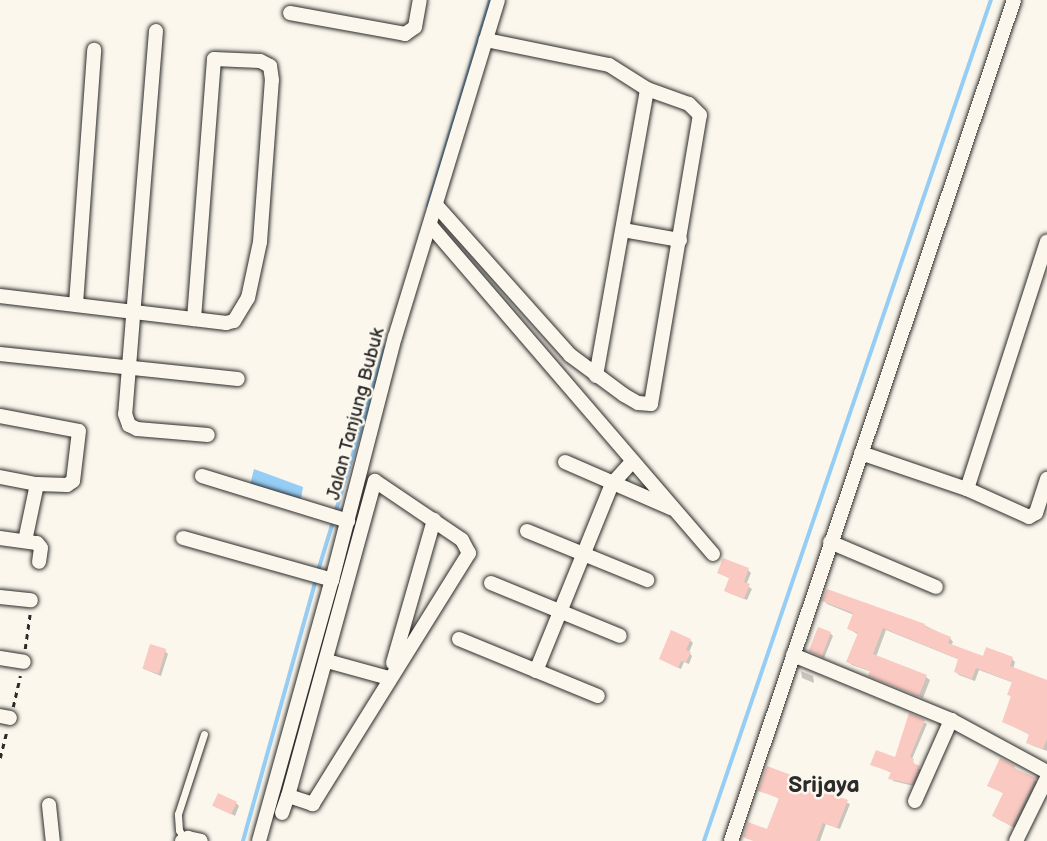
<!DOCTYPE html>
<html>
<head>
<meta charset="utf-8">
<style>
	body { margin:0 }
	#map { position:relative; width:1047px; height:841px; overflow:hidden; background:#fbf7ec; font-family:"Balsamiq Sans",sans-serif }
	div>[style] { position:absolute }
	.water>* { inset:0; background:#96cdf5 }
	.shadow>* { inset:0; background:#0003 }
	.stream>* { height:3.5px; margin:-1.75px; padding:0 1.75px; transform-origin:1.75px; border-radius:1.75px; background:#96cdf5 }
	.building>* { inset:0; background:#f9c9c2; transform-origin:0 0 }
	.path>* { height:2.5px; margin-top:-1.25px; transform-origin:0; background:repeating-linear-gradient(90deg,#2b2b2b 0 5px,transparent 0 10px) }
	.roads { filter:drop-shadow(0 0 2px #2b2b2b) drop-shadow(0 0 2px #2b2b2b) }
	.lane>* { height:7px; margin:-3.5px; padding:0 3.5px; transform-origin:3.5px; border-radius:3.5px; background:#fbf7ec }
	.street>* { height:14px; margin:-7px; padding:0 7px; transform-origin:7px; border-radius:7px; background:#fbf7ec }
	span { translate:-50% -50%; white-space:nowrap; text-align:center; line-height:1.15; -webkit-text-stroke:5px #fbf7ec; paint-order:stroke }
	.street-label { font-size:19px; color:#2b2b2b }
	.quarter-label { font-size:23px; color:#2b2b2b; font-weight:700 }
</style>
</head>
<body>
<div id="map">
	<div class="water">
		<div style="clip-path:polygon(254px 469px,303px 487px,300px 505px,249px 489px)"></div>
	</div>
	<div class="shadow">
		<div style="clip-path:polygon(748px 570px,751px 573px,746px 585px,752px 589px,747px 600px,729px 593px,726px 591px,731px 579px,719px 573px)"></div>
		<div style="clip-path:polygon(828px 591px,924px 625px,950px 638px,953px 642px,951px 646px,984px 659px,1012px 659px,1015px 662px,1013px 669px,1047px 690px,1047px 751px,1031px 745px,1028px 742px,1030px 735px,1004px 721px,1012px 698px,1009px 694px,1014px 683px,979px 670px,975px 681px,959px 675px,956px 672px,960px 660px,886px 630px,876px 657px,926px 677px,930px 680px,923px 698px,874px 678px,872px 672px,852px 665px,849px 662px,859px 635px,849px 629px,854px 615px,827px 604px,824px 600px)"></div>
		<div style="clip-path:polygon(830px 633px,833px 636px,824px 658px,810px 650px)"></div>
		<div style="clip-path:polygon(690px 640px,693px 643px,689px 652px,692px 656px,689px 664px,684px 662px,681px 669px,661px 659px)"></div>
		<div style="clip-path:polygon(165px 651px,168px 654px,161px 676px,144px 669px)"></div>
		<div style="clip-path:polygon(801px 671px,813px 676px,814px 683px,802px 678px)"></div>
		<div style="clip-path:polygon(910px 715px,927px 724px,912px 759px,915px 766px,921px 770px,914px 786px,893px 781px,892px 773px,872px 764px,896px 759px)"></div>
		<div style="clip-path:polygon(1014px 767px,1016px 771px,1038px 782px,1015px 828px,996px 818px,1005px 794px,989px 786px)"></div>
		<div style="clip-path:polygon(790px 777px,792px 782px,850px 804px,840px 829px,826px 824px,820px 841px,747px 839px,745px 836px,768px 832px,780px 799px,760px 790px)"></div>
		<div style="clip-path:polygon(236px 803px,239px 806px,235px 816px,215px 805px)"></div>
	</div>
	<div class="stream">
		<div style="left:428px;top:206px;width:215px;rotate:-73.2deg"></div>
		<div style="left:335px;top:514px;width:174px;rotate:-73.3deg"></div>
		<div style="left:318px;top:571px;width:51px;rotate:-73deg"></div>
		<div style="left:243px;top:841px;width:272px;rotate:-74.4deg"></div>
		<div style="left:704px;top:841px;width:889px;rotate:-71.16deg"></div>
	</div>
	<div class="building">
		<div style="clip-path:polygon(723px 558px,749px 568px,744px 582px,750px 584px,744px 599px,724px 591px,729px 578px,717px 573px)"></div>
		<div style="clip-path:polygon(827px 589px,925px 624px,924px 626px,951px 637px,948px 643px,983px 656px,986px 647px,1013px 657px,1010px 666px,1047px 680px,1047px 739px,1043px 749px,1026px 743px,1029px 734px,1002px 722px,1011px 696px,1007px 695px,1012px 682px,976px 668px,972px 679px,954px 672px,958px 659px,883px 628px,873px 654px,927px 675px,919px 696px,868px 676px,870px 671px,846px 662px,858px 633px,847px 629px,853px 613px,822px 601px)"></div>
		<div style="left:818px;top:627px;width:14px;height:26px;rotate:21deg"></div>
		<div style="clip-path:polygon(671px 630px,691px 639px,686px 650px,691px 652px,686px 662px,681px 661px,678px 668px,659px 659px)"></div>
		<div style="left:150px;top:644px;width:17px;height:26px;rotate:17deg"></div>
		<div style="clip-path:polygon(909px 713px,925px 720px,910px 757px,914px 759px,913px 763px,920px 766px,912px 784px,888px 779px,891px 772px,870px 765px,876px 750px,895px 757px)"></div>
		<div style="clip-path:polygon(1000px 758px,1015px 766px,1014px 768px,1036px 778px,1012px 826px,992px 816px,1003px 793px,987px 786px)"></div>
		<div style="clip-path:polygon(767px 766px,791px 775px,790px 779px,848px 800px,837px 828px,823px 823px,816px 841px,753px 841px,743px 837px,748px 822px,767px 829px,779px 798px,758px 791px)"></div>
		<div style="left:218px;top:793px;width:21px;height:14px;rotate:25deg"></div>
	</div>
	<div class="path">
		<div style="left:25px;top:649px;width:35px;rotate:-82deg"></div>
		<div style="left:13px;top:707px;width:32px;rotate:-77deg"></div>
		<div style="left:0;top:758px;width:29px;rotate:-76deg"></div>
	</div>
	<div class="roads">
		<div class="lane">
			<div style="left:184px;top:839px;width:10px;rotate:-119deg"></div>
			<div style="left:179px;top:830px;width:16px;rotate:-94deg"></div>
			<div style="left:178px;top:814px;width:84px;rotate:-72deg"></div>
		</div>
		<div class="street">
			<div style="left:290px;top:13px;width:117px;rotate:10.3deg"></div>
			<div style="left:405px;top:34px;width:12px;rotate:-35deg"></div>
			<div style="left:415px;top:27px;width:27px;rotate:-80deg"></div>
			<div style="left:156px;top:31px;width:384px;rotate:94.6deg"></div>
			<div style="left:125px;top:414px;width:12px;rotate:70deg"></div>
			<div style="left:129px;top:425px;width:9px;rotate:27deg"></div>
			<div style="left:137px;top:429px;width:71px;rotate:4.8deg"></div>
			<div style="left:436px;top:205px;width:201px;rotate:48.2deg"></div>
			<div style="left:570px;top:355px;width:67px;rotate:36.5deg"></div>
			<div style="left:624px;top:395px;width:16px;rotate:30deg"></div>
			<div style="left:638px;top:403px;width:13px;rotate:4deg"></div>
			<div style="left:651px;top:404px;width:293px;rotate:-80.4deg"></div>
			<div style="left:700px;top:115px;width:16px;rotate:-135deg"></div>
			<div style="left:689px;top:104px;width:45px;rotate:-160.3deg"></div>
			<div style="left:647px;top:89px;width:45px;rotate:-147.7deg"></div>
			<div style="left:609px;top:65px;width:126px;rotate:-168.5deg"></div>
			<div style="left:430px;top:225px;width:434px;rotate:49.3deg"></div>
			<div style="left:623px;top:230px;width:58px;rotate:10deg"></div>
			<div style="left:0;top:296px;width:228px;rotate:6.8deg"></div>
			<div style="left:226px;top:323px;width:8px;rotate:-14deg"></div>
			<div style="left:234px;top:321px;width:27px;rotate:-59deg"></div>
			<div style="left:248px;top:298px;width:57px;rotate:-77.9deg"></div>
			<div style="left:260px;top:242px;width:162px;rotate:-85.8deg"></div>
			<div style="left:272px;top:80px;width:14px;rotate:-98deg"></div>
			<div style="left:270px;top:66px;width:11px;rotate:-153deg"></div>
			<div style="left:260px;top:61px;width:46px;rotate:-177.5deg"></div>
			<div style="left:214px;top:59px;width:261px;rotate:94.4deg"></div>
			<div style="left:76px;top:304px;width:255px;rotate:-85.9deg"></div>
			<div style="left:0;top:354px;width:239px;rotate:6deg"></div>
			<div style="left:596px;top:376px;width:291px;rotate:-79.9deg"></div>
			<div style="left:0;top:416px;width:80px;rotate:10.8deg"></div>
			<div style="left:79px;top:431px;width:50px;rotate:96.8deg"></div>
			<div style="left:73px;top:481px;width:7px;rotate:146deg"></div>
			<div style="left:67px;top:485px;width:30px;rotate:-178deg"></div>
			<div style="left:37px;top:484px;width:58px;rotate:101.9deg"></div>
			<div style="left:861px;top:453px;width:112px;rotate:18.8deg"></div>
			<div style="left:967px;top:489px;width:68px;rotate:24.3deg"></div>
			<div style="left:1029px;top:517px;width:8px;rotate:-30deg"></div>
			<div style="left:1036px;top:513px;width:36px;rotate:-72deg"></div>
			<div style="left:565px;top:462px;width:116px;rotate:23.5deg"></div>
			<div style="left:202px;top:476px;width:153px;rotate:17.1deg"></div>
			<div style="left:0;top:477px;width:38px;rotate:11deg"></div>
			<div style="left:375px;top:481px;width:105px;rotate:34.1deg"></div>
			<div style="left:462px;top:540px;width:15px;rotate:62deg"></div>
			<div style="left:469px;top:553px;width:296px;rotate:121.9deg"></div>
			<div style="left:313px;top:804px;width:26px;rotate:-162deg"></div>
			<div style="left:288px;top:796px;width:327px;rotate:-74.6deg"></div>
			<div style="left:967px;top:489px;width:260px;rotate:-72.1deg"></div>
			<div style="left:527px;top:531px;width:130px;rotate:22.2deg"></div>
			<div style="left:0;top:538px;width:37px;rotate:8deg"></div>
			<div style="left:37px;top:543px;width:6px;rotate:51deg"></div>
			<div style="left:41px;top:548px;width:14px;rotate:98deg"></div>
			<div style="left:183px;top:538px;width:155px;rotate:15.7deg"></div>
			<div style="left:830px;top:542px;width:115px;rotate:23deg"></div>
			<div style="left:491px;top:583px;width:139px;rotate:22.3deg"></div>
			<div style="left:0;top:597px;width:31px;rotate:6deg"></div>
			<div style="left:459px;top:639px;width:150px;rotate:22.3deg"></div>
			<div style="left:793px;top:655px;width:171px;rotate:22.4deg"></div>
			<div style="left:951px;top:720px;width:109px;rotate:28.4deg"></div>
			<div style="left:0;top:658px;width:24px;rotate:9deg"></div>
			<div style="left:327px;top:661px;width:64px;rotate:15.3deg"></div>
			<div style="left:393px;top:663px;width:149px;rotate:-74deg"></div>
			<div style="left:536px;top:671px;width:202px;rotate:-67.9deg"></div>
			<div style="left:612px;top:484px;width:31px;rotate:-48deg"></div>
			<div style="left:0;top:716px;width:10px;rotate:11deg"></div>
			<div style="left:915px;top:801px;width:89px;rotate:-66deg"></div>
			<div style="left:49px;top:805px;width:36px;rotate:84deg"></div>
			<div style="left:282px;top:813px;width:18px;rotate:-71deg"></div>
			<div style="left:182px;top:841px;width:7px;rotate:-27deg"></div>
			<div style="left:188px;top:838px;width:13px;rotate:13deg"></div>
			<div style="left:259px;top:841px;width:271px;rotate:-74.4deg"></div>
			<div style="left:332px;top:580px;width:251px;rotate:-75.5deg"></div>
			<div style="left:395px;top:337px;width:352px;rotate:-73deg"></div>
			<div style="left:731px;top:841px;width:887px;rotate:-71.4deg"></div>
			<div style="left:1016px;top:841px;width:70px;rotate:-63.8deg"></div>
		</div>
	</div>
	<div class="street-label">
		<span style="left:356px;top:414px;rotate:-75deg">Jalan Tanjung Bubuk</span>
	</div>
	<div class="quarter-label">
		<span style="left:824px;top:785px">Srijaya</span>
	</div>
</div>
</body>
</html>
